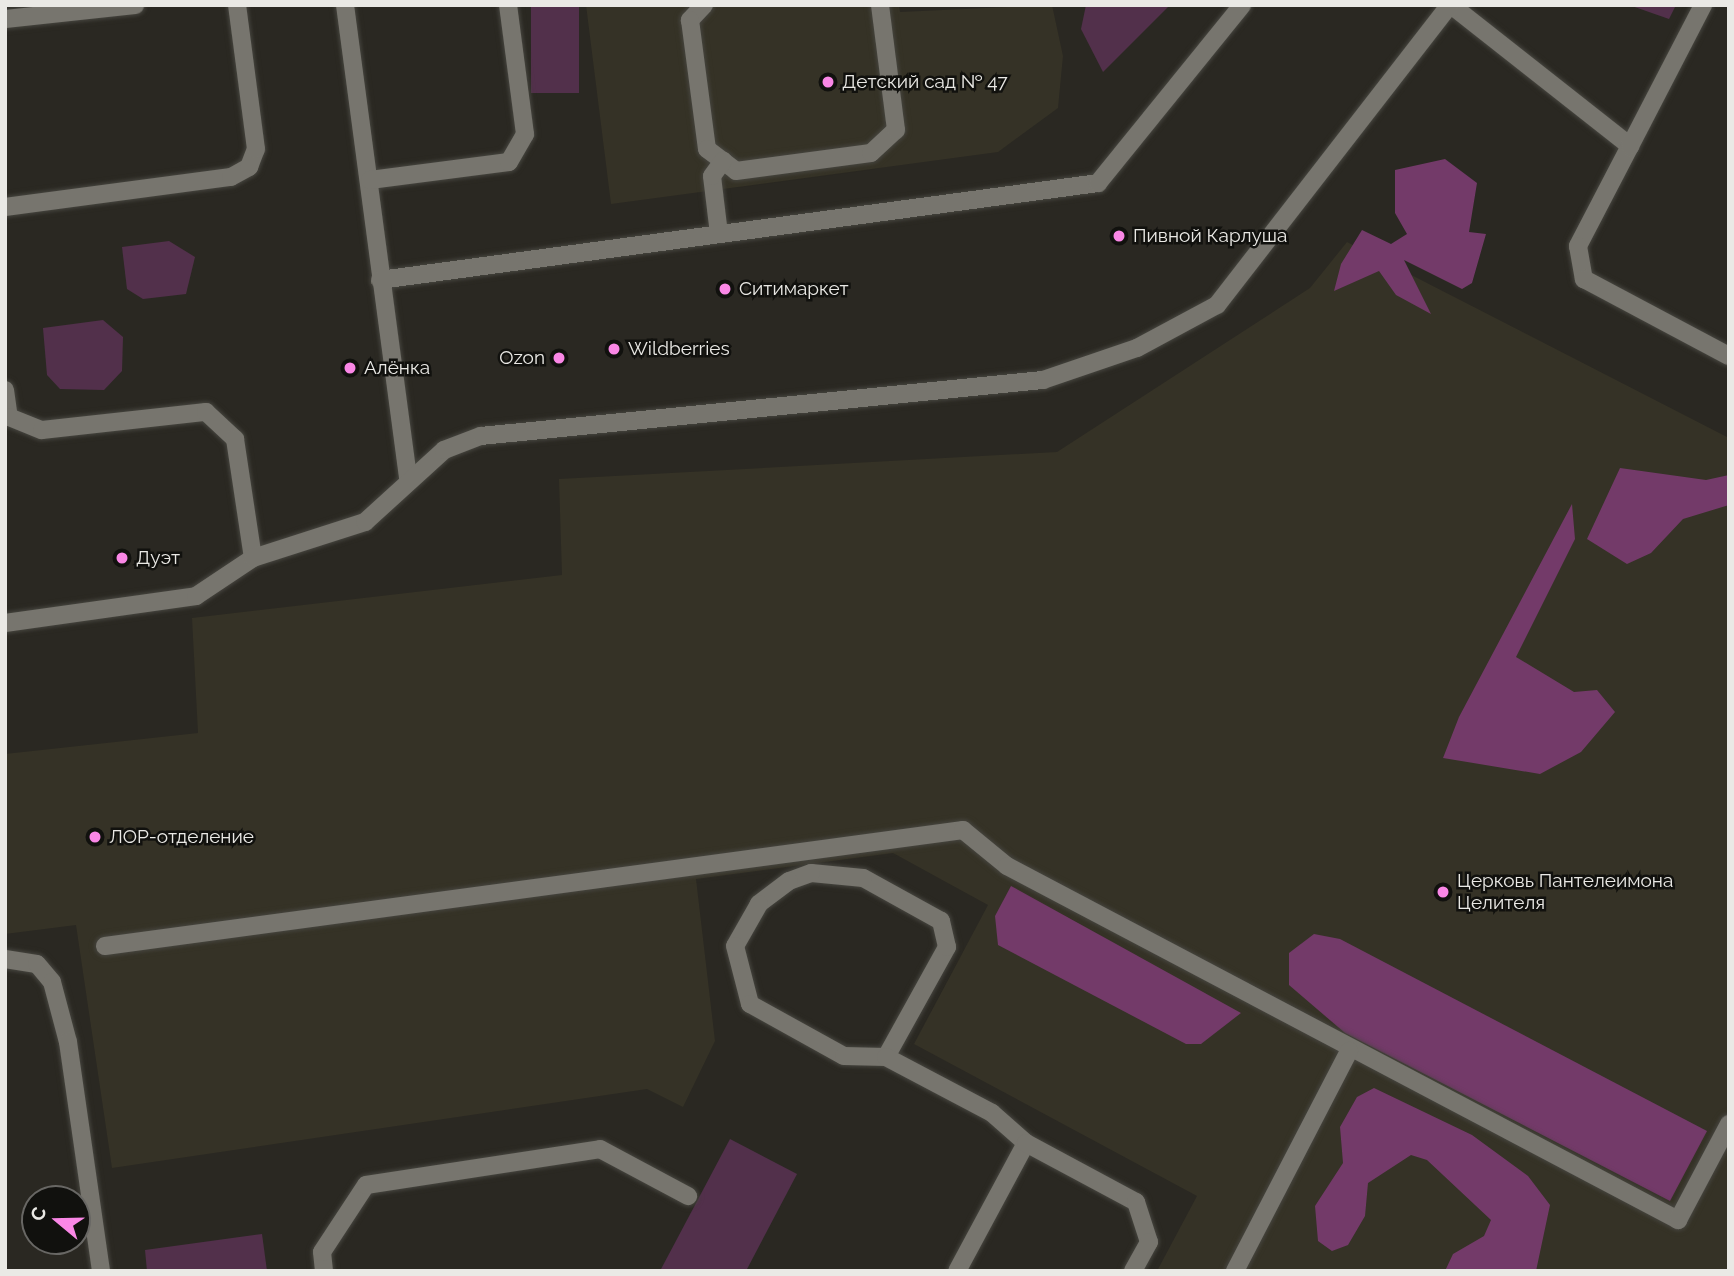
<!DOCTYPE html>
<html>
<head>
<meta charset="utf-8">
<style>
	body { margin:0 }
	#map { position:relative; width:1734px; height:1276px; overflow:hidden; background:#2a2822; font-family:Raleway,sans-serif }
	div>[style] { position:absolute }
	.built>* { inset:0; background:#353226 }
	.green>* { inset:0; background:#52304b; transform-origin:0 0 }
	.forest>* { inset:0; background:#733a69 }
	.roads { filter:drop-shadow(0 0 2px #46453f) drop-shadow(0 0 2px #46453f) }
	.service>* { height:18px; margin:-9px; padding:0 9px; transform-origin:9px; border-radius:9px; background:#77756e }
	.dots>* { width:19px; height:19px; translate:-50% -50%; box-sizing:border-box; border:4px solid #11110e; border-radius:50% }
	span { translate:-50% -50%; white-space:nowrap; text-align:center; line-height:1.15; -webkit-text-stroke:5px #11110e; paint-order:stroke }
	.poi-label { font-size:19px; color:#eae9e5 }
	.left { translate:0 -50%; text-align:left }
	.right { translate:-100% -50%; text-align:right }
	.frame { position:absolute; inset:0; border:7px solid #eae9e5; pointer-events:none }
	.north { position:absolute; left:21px; top:1185px; width:70px; height:70px; box-sizing:border-box; background:#11110e; border:2px solid #686764; border-radius:50%; rotate:289deg; font-size:19px; font-weight:700; line-height:28px; text-align:center; color:#eae9e5 }
	.north::after { content:''; display:block; margin:auto; width:24px; height:32px; background:#fa87e6; clip-path:polygon(50% 0,100% 100%,50% 72%,0 100%) }
</style>
</head>
<body>
<div id="map">
	<div class="built">
		<div style="clip-path:polygon(586px 5px,899px 5px,900px 12px,1052px 5px,1063px 56px,1058px 108px,998px 152px,611px 204px)"></div>
		<div style="clip-path:polygon(1347px 242px,1729px 438px,1729px 1271px,1157px 1271px,1197px 1196px,914px 1044px,988px 905px,893px 853px,696px 879px,715px 1041px,683px 1107px,647px 1089px,112px 1168px,76px 925px,5px 934px,5px 754px,198px 733px,192px 618px,562px 575px,559px 479px,1057px 452px,1310px 288px)"></div>
	</div>
	<div class="green">
		<div style="left:531px;top:5px;width:48px;height:88px"></div>
		<div style="clip-path:polygon(1086px 5px,1170px 5px,1103px 72px,1081px 29px)"></div>
		<div style="clip-path:polygon(1629px 5px,1676px 5px,1669px 19px)"></div>
		<div style="clip-path:polygon(169px 241px,195px 257px,186px 294px,143px 299px,127px 289px,122px 247px)"></div>
		<div style="clip-path:polygon(103px 320px,123px 337px,122px 371px,104px 390px,60px 389px,47px 375px,43px 328px)"></div>
		<div style="clip-path:polygon(730px 1139px,797px 1174px,746px 1271px,660px 1271px)"></div>
		<div style="clip-path:polygon(262px 1234px,267px 1271px,147px 1271px,145px 1250px)"></div>
	</div>
	<div class="forest">
		<div style="clip-path:polygon(1445px 159px,1477px 183px,1469px 232px,1486px 234px,1472px 283px,1462px 289px,1404px 260px,1431px 314px,1396px 295px,1379px 271px,1334px 291px,1341px 264px,1362px 230px,1391px 244px,1407px 234px,1395px 213px,1395px 170px)"></div>
		<div style="clip-path:polygon(1620px 468px,1706px 480px,1729px 475px,1729px 505px,1683px 519px,1651px 553px,1627px 564px,1587px 539px)"></div>
		<div style="clip-path:polygon(1572px 504px,1575px 539px,1516px 657px,1574px 692px,1597px 690px,1615px 712px,1581px 752px,1540px 774px,1443px 758px,1459px 717px)"></div>
		<div style="clip-path:polygon(1011px 886px,1241px 1013px,1201px 1044px,1186px 1044px,998px 945px,995px 916px)"></div>
		<div style="clip-path:polygon(1314px 934px,1340px 939px,1707px 1131px,1670px 1201px,1345px 1033px,1289px 985px,1289px 953px)"></div>
		<div style="clip-path:polygon(1374px 1088px,1472px 1135px,1528px 1176px,1550px 1205px,1536px 1271px,1445px 1271px,1453px 1254px,1484px 1236px,1491px 1220px,1427px 1160px,1411px 1155px,1368px 1183px,1365px 1216px,1348px 1245px,1332px 1251px,1318px 1241px,1315px 1206px,1343px 1163px,1340px 1127px,1357px 1097px)"></div>
	</div>
	<div class="roads">
		<div class="service">
			<div style="left:345px;top:5px;width:479px;rotate:82.4deg"></div>
			<div style="left:704px;top:5px;width:21px;rotate:133deg"></div>
			<div style="left:690px;top:20px;width:130px;rotate:82.5deg"></div>
			<div style="left:707px;top:149px;width:36px;rotate:37deg"></div>
			<div style="left:736px;top:171px;width:136px;rotate:-7.6deg"></div>
			<div style="left:871px;top:153px;width:34px;rotate:-43deg"></div>
			<div style="left:896px;top:130px;width:126px;rotate:-97.3deg"></div>
			<div style="left:1451px;top:5px;width:228px;rotate:38.2deg"></div>
			<div style="left:1630px;top:146px;width:113px;rotate:117.5deg"></div>
			<div style="left:1578px;top:246px;width:34px;rotate:80deg"></div>
			<div style="left:1584px;top:279px;width:164px;rotate:28deg"></div>
			<div style="left:5px;top:19px;width:131px;rotate:-6.1deg"></div>
			<div style="left:1630px;top:146px;width:159px;rotate:-62.6deg"></div>
			<div style="left:370px;top:180px;width:140px;rotate:-7.4deg"></div>
			<div style="left:509px;top:162px;width:32px;rotate:-60deg"></div>
			<div style="left:525px;top:134px;width:130px;rotate:-97.5deg"></div>
			<div style="left:5px;top:207px;width:228px;rotate:-7.6deg"></div>
			<div style="left:231px;top:177px;width:21px;rotate:-29deg"></div>
			<div style="left:249px;top:167px;width:19px;rotate:-69deg"></div>
			<div style="left:256px;top:149px;width:145px;rotate:-97.5deg"></div>
			<div style="left:719px;top:234px;width:58px;rotate:-96.9deg"></div>
			<div style="left:712px;top:176px;width:19px;rotate:-54deg"></div>
			<div style="left:380px;top:280px;width:725px;rotate:-7.69deg"></div>
			<div style="left:1098px;top:183px;width:229px;rotate:-51deg"></div>
			<div style="left:5px;top:390px;width:27px;rotate:82deg"></div>
			<div style="left:9px;top:417px;width:35px;rotate:22deg"></div>
			<div style="left:42px;top:430px;width:165px;rotate:-6.3deg"></div>
			<div style="left:206px;top:412px;width:40px;rotate:43deg"></div>
			<div style="left:235px;top:439px;width:120px;rotate:81.4deg"></div>
			<div style="left:5px;top:623px;width:193px;rotate:-8deg"></div>
			<div style="left:196px;top:596px;width:69px;rotate:-33.7deg"></div>
			<div style="left:253px;top:558px;width:118px;rotate:-17.8deg"></div>
			<div style="left:365px;top:522px;width:107px;rotate:-42.3deg"></div>
			<div style="left:444px;top:450px;width:40px;rotate:-21deg"></div>
			<div style="left:481px;top:436px;width:565px;rotate:-5.69deg"></div>
			<div style="left:1043px;top:380px;width:99px;rotate:-18.8deg"></div>
			<div style="left:1137px;top:348px;width:91px;rotate:-28.3deg"></div>
			<div style="left:1217px;top:305px;width:380px;rotate:-52.2deg"></div>
			<div style="left:105px;top:946px;width:866px;rotate:-7.7deg"></div>
			<div style="left:963px;top:830px;width:57px;rotate:39.3deg"></div>
			<div style="left:1007px;top:866px;width:759px;rotate:27.81deg"></div>
			<div style="left:1678px;top:1220px;width:109px;rotate:-62deg"></div>
			<div style="left:5px;top:959px;width:32px;rotate:9deg"></div>
			<div style="left:37px;top:964px;width:23px;rotate:50deg"></div>
			<div style="left:52px;top:982px;width:62px;rotate:75.1deg"></div>
			<div style="left:68px;top:1042px;width:231px;rotate:81.8deg"></div>
			<div style="left:886px;top:1057px;width:126px;rotate:-61deg"></div>
			<div style="left:947px;top:947px;width:27px;rotate:-103deg"></div>
			<div style="left:941px;top:921px;width:89px;rotate:-151.1deg"></div>
			<div style="left:863px;top:878px;width:52px;rotate:-174.5deg"></div>
			<div style="left:811px;top:873px;width:23px;rotate:160deg"></div>
			<div style="left:789px;top:881px;width:38px;rotate:143deg"></div>
			<div style="left:759px;top:904px;width:48px;rotate:119.7deg"></div>
			<div style="left:735px;top:946px;width:60px;rotate:75.5deg"></div>
			<div style="left:750px;top:1004px;width:107px;rotate:29deg"></div>
			<div style="left:844px;top:1056px;width:42px;rotate:1.4deg"></div>
			<div style="left:886px;top:1057px;width:120px;rotate:27.8deg"></div>
			<div style="left:992px;top:1113px;width:45px;rotate:41.4deg"></div>
			<div style="left:1026px;top:1143px;width:145px;rotate:118.3deg"></div>
			<div style="left:1026px;top:1143px;width:125px;rotate:28.2deg"></div>
			<div style="left:1136px;top:1202px;width:42px;rotate:72deg"></div>
			<div style="left:1149px;top:1242px;width:33px;rotate:119deg"></div>
			<div style="left:324px;top:1271px;width:19px;rotate:-96deg"></div>
			<div style="left:322px;top:1252px;width:80px;rotate:-56.7deg"></div>
			<div style="left:366px;top:1185px;width:237px;rotate:-8.7deg"></div>
			<div style="left:600px;top:1149px;width:100px;rotate:28.1deg"></div>
			<div style="left:1235px;top:1271px;width:248px;rotate:-62.6deg"></div>
		</div>
	</div>
	<div class="dots">
		<div style="left:828px;top:82px;background:#fa87e6"></div>
		<div style="left:1119px;top:236px;background:#fa87e6"></div>
		<div style="left:725px;top:289px;background:#fa87e6"></div>
		<div style="left:614px;top:349px;background:#fa87e6"></div>
		<div style="left:559px;top:358px;background:#fa87e6"></div>
		<div style="left:350px;top:368px;background:#fa87e6"></div>
		<div style="left:122px;top:558px;background:#fa87e6"></div>
		<div style="left:95px;top:837px;background:#fa87e6"></div>
		<div style="left:1443px;top:892px;background:#fa87e6"></div>
	</div>
	<div class="poi-label">
		<span class="left" style="left:842px;top:82px">Детский сад № 47</span>
		<span class="left" style="left:1133px;top:236px">Пивной Карлуша</span>
		<span class="left" style="left:739px;top:289px">Ситимаркет</span>
		<span class="left" style="left:628px;top:349px">Wildberries</span>
		<span class="right" style="left:545px;top:358px">Ozon</span>
		<span class="left" style="left:364px;top:368px">Алёнка</span>
		<span class="left" style="left:136px;top:558px">Дуэт</span>
		<span class="left" style="left:109px;top:837px">ЛОР-отделение</span>
		<span class="left" style="left:1457px;top:892px">Церковь Пантелеимона<br>Целителя</span>
	</div>
	<div class="frame"></div>
	<div class="north">С</div>
</div>
</body>
</html>
